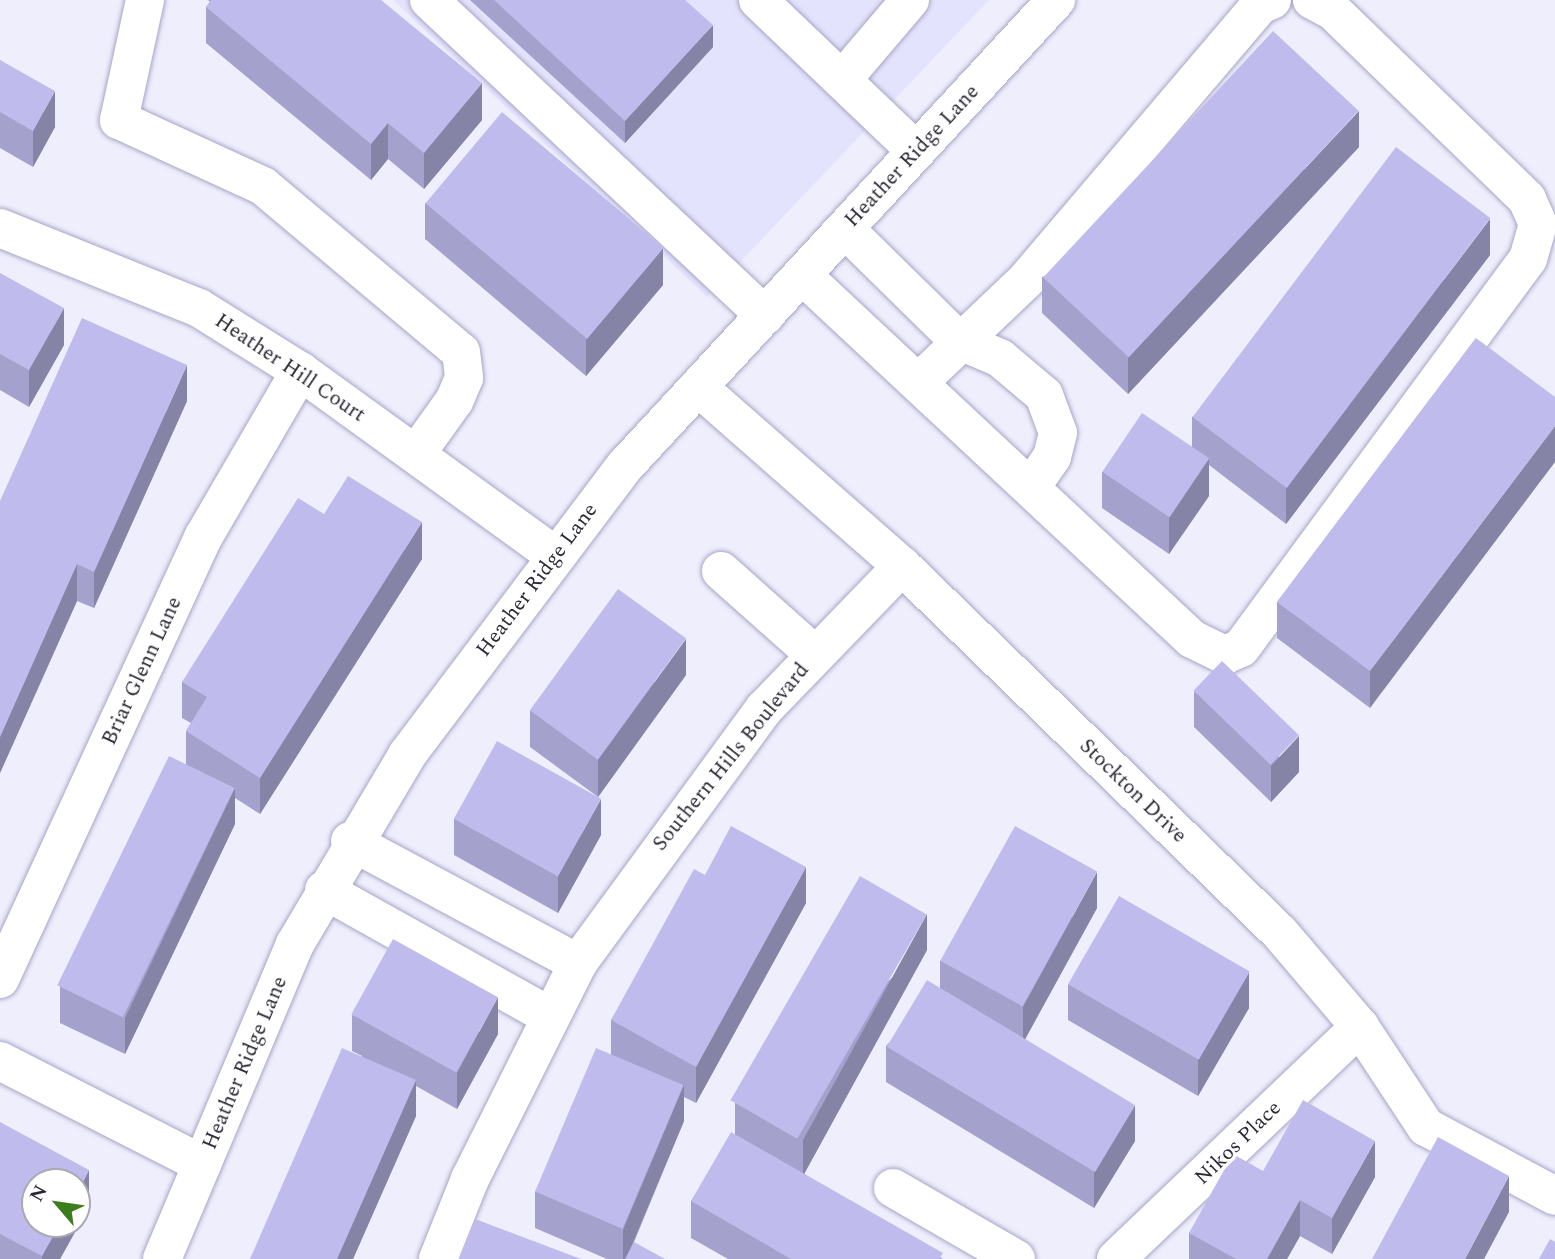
<!DOCTYPE html>
<html>
<head>
<meta charset="utf-8">
<style>
	body { margin:0 }
	#map { position:relative; width:1555px; height:1259px; overflow:hidden; background:#eeeefc; font-family:Spectral,serif }
	div>[style] { position:absolute }
	.built>* { inset:0; background:#e4e3fd }
	.roads { filter:drop-shadow(0 0 2px #a7a5c7) drop-shadow(0 0 2px #a7a5c7) }
	.minor>* { height:38px; margin:-19px; padding:0 19px; transform-origin:19px; border-radius:19px; background:#fff }
	.wall>* { inset:0; background:#a4a2cc }
	.shaded-wall>* { inset:0; background:#8684a6 }
	.building>* { inset:0; background:#bfbced; transform-origin:0 0 }
	span { translate:-50% -50%; white-space:nowrap; text-align:center; line-height:1.15; -webkit-text-stroke:7px #fff; paint-order:stroke }
	.street-label { font-size:21px; color:#2a2936 }
	.north { position:absolute; left:21px; top:1168px; width:70px; height:70px; box-sizing:border-box; background:#fff; border:2px solid #aaa9af; border-radius:50%; rotate:299deg; font-size:19px; font-weight:700; line-height:28px; text-align:center; color:#2a2936 }
	.north::after { content:''; display:block; margin:auto; width:24px; height:32px; background:#3e7d1c; clip-path:polygon(50% 0,100% 100%,50% 72%,0 100%) }
</style>
</head>
<body>
<div id="map">
	<div class="built">
		<div style="clip-path:polygon(393px 0,989px 0,707px 297px)"></div>
	</div>
	<div class="roads">
		<div class="minor">
			<div style="left:145px;top:0;width:123px;rotate:102.2deg"></div>
			<div style="left:119px;top:120px;width:158px;rotate:24.6deg"></div>
			<div style="left:263px;top:186px;width:258px;rotate:40deg"></div>
			<div style="left:461px;top:352px;width:26px;rotate:83deg"></div>
			<div style="left:464px;top:378px;width:25px;rotate:113deg"></div>
			<div style="left:454px;top:401px;width:65px;rotate:125.6deg"></div>
			<div style="left:429px;top:0;width:461px;rotate:43.2deg"></div>
			<div style="left:758px;top:0;width:219px;rotate:43.7deg"></div>
			<div style="left:842px;top:80px;width:105px;rotate:-49.6deg"></div>
			<div style="left:0;top:228px;width:214px;rotate:21.9deg"></div>
			<div style="left:199px;top:308px;width:119px;rotate:32deg"></div>
			<div style="left:300px;top:371px;width:314px;rotate:35.9deg"></div>
			<div style="left:845px;top:229px;width:158px;rotate:44.5deg"></div>
			<div style="left:958px;top:340px;width:46px;rotate:23.2deg"></div>
			<div style="left:1000px;top:358px;width:57px;rotate:40.1deg"></div>
			<div style="left:1044px;top:395px;width:40px;rotate:69.8deg"></div>
			<div style="left:1058px;top:433px;width:25px;rotate:104deg"></div>
			<div style="left:1052px;top:457px;width:35px;rotate:125deg"></div>
			<div style="left:802px;top:275px;width:533px;rotate:43.03deg"></div>
			<div style="left:1192px;top:639px;width:37px;rotate:26deg"></div>
			<div style="left:1225px;top:655px;width:17px;rotate:-24deg"></div>
			<div style="left:1241px;top:648px;width:483px;rotate:-53.6deg"></div>
			<div style="left:1528px;top:259px;width:36px;rotate:-74deg"></div>
			<div style="left:1538px;top:224px;width:27px;rotate:-114deg"></div>
			<div style="left:1527px;top:199px;width:270px;rotate:-135.9deg"></div>
			<div style="left:1333px;top:11px;width:24px;rotate:-152deg"></div>
			<div style="left:919px;top:382px;width:148px;rotate:-43.6deg"></div>
			<div style="left:1026px;top:280px;width:361px;rotate:-49.6deg"></div>
			<div style="left:1260px;top:5px;width:13px;rotate:-23deg"></div>
			<div style="left:698px;top:387px;width:271px;rotate:41.3deg"></div>
			<div style="left:902px;top:566px;width:527px;rotate:44.15deg"></div>
			<div style="left:1280px;top:933px;width:123px;rotate:49.6deg"></div>
			<div style="left:1360px;top:1027px;width:120px;rotate:56.6deg"></div>
			<div style="left:1426px;top:1127px;width:146px;rotate:28.1deg"></div>
			<div style="left:721px;top:571px;width:125px;rotate:41.7deg"></div>
			<div style="left:350px;top:841px;width:259px;rotate:28.2deg"></div>
			<div style="left:324px;top:890px;width:260px;rotate:29.2deg"></div>
			<div style="left:0;top:979px;width:488px;rotate:-65.3deg"></div>
			<div style="left:204px;top:536px;width:191px;rotate:-59.8deg"></div>
			<div style="left:0;top:1061px;width:227px;rotate:27deg"></div>
			<div style="left:893px;top:1188px;width:142px;rotate:30deg"></div>
			<div style="left:162px;top:1259px;width:342px;rotate:-67.1deg"></div>
			<div style="left:295px;top:944px;width:220px;rotate:-59.3deg"></div>
			<div style="left:407px;top:755px;width:362px;rotate:-53deg"></div>
			<div style="left:625px;top:466px;width:635px;rotate:-47.23deg"></div>
			<div style="left:438px;top:1259px;width:86px;rotate:-68.2deg"></div>
			<div style="left:470px;top:1179px;width:241px;rotate:-63.4deg"></div>
			<div style="left:578px;top:963px;width:315px;rotate:-53.8deg"></div>
			<div style="left:764px;top:709px;width:199px;rotate:-46deg"></div>
			<div style="left:1116px;top:1259px;width:337px;rotate:-43.6deg"></div>
		</div>
	</div>
	<div class="wall">
		<div style="clip-path:polygon(208px 0,381px 0,482px 120px,424px 189px,388px 159px,371px 180px,206px 43px,206px 7px,210px 2px)"></div>
		<div style="clip-path:polygon(470px 0,685px 0,713px 47px,625px 143px)"></div>
		<div style="clip-path:polygon(0 60px,55px 127px,33px 167px,0 148px)"></div>
		<div style="clip-path:polygon(1359px 147px,1128px 394px,1042px 313px,1042px 277px)"></div>
		<div style="clip-path:polygon(425px 203px,663px 285px,586px 376px,425px 239px)"></div>
		<div style="clip-path:polygon(1490px 255px,1286px 524px,1209px 465px,1209px 496px,1169px 554px,1102px 508px,1102px 472px,1192px 448px,1192px 417px)"></div>
		<div style="clip-path:polygon(0 273px,64px 345px,29px 407px,0 390px)"></div>
		<div style="clip-path:polygon(1476px 338px,1370px 708px,1277px 638px,1277px 602px)"></div>
		<div style="clip-path:polygon(187px 401px,94px 608px,77px 601px,0 773px,0 501px)"></div>
		<div style="clip-path:polygon(324px 514px,422px 559px,260px 814px,235px 798px,235px 824px,125px 1054px,60px 1023px,60px 987px,186px 764px,186px 731px,191px 723px,182px 718px,182px 682px)"></div>
		<div style="clip-path:polygon(686px 675px,598px 797px,530px 747px,530px 711px)"></div>
		<div style="clip-path:polygon(1194px 691px,1299px 772px,1271px 802px,1194px 727px)"></div>
		<div style="clip-path:polygon(454px 819px,601px 835px,558px 913px,454px 855px)"></div>
		<div style="clip-path:polygon(705px 875px,806px 903px,696px 1103px,684px 1097px,684px 1121px,632px 1247px,665px 1259px,607px 1259px,535px 1228px,535px 1192px,611px 1054px,611px 1020px)"></div>
		<div style="clip-path:polygon(1097px 908px,1025px 1039px,1135px 1141px,1094px 1208px,886px 1082px,886px 1046px,940px 988px,940px 961px)"></div>
		<div style="clip-path:polygon(927px 950px,804px 1174px,943px 1259px,728px 1259px,691px 1238px,691px 1201px,735px 1134px,735px 1103px)"></div>
		<div style="clip-path:polygon(1068px 984px,1249px 1008px,1198px 1096px,1068px 1020px)"></div>
		<div style="clip-path:polygon(352px 1015px,498px 1034px,457px 1109px,416px 1086px,416px 1116px,353px 1259px,250px 1259px,362px 1056px,352px 1051px)"></div>
		<div style="clip-path:polygon(0 1122px,89px 1207px,60px 1259px,0 1259px)"></div>
		<div style="clip-path:polygon(1263px 1171px,1375px 1177px,1332px 1254px,1300px 1236px,1287px 1259px,1189px 1259px,1189px 1233px)"></div>
	</div>
	<div class="shaded-wall">
		<div style="clip-path:polygon(713px 25px,713px 47px,625px 143px,625px 121px)"></div>
		<div style="clip-path:polygon(482px 83px,482px 120px,424px 189px,424px 153px)"></div>
		<div style="clip-path:polygon(55px 91px,55px 127px,33px 167px,33px 131px)"></div>
		<div style="clip-path:polygon(1359px 111px,1359px 147px,1128px 394px,1128px 358px)"></div>
		<div style="clip-path:polygon(388px 123px,388px 159px,371px 180px,371px 144px)"></div>
		<div style="clip-path:polygon(1490px 219px,1490px 255px,1286px 524px,1286px 488px)"></div>
		<div style="clip-path:polygon(663px 248px,663px 285px,586px 376px,586px 340px)"></div>
		<div style="clip-path:polygon(64px 308px,64px 345px,29px 407px,29px 370px)"></div>
		<div style="clip-path:polygon(187px 365px,187px 401px,94px 608px,94px 572px)"></div>
		<div style="clip-path:polygon(1555px 426px,1555px 462px,1370px 708px,1370px 671px)"></div>
		<div style="clip-path:polygon(1209px 459px,1209px 496px,1169px 554px,1169px 518px)"></div>
		<div style="clip-path:polygon(422px 522px,422px 559px,260px 814px,260px 778px)"></div>
		<div style="clip-path:polygon(77px 564px,77px 601px,0 773px,0 737px)"></div>
		<div style="clip-path:polygon(686px 639px,686px 675px,598px 797px,598px 760px)"></div>
		<div style="clip-path:polygon(1299px 736px,1299px 772px,1271px 802px,1271px 766px)"></div>
		<div style="clip-path:polygon(235px 788px,235px 824px,125px 1054px,125px 1018px)"></div>
		<div style="clip-path:polygon(601px 799px,601px 835px,558px 913px,558px 876px)"></div>
		<div style="clip-path:polygon(806px 867px,806px 903px,696px 1103px,696px 1067px)"></div>
		<div style="clip-path:polygon(1097px 872px,1097px 908px,1023px 1043px,1023px 1007px)"></div>
		<div style="clip-path:polygon(927px 914px,927px 950px,803px 1176px,803px 1140px)"></div>
		<div style="clip-path:polygon(1249px 972px,1249px 1008px,1198px 1096px,1198px 1059px)"></div>
		<div style="clip-path:polygon(498px 997px,498px 1034px,457px 1109px,457px 1073px)"></div>
		<div style="clip-path:polygon(416px 1080px,416px 1116px,353px 1259px,337px 1259px)"></div>
		<div style="clip-path:polygon(684px 1085px,684px 1121px,626px 1259px,623px 1259px,623px 1230px)"></div>
		<div style="clip-path:polygon(1135px 1105px,1135px 1141px,1094px 1208px,1094px 1172px)"></div>
		<div style="clip-path:polygon(1375px 1141px,1375px 1177px,1332px 1254px,1332px 1218px)"></div>
		<div style="clip-path:polygon(89px 1170px,89px 1207px,60px 1259px,42px 1259px,42px 1256px,60px 1224px,77px 1224px,77px 1193px)"></div>
		<div style="clip-path:polygon(1509px 1176px,1509px 1212px,1484px 1259px,1465px 1259px)"></div>
		<div style="clip-path:polygon(1300px 1200px,1300px 1236px,1287px 1259px,1267px 1259px)"></div>
	</div>
	<div class="building">
		<div style="clip-path:polygon(211px 0,381px 0,482px 83px,424px 153px,388px 123px,371px 144px,206px 7px)"></div>
		<div style="clip-path:polygon(494px 0,685px 0,713px 25px,625px 121px)"></div>
		<div style="left:1273px;top:31px;width:117px;height:337px;rotate:43deg"></div>
		<div style="clip-path:polygon(0 60px,55px 91px,33px 131px,0 112px)"></div>
		<div style="left:502px;top:112px;width:211px;height:119px;rotate:40deg"></div>
		<div style="left:1396px;top:147px;width:118px;height:338px;rotate:37deg"></div>
		<div style="clip-path:polygon(0 273px,64px 308px,29px 370px,0 354px)"></div>
		<div style="clip-path:polygon(82px 318px,187px 365px,94px 572px,77px 564px,0 737px,0 501px)"></div>
		<div style="clip-path:polygon(1476px 338px,1555px 397px,1555px 426px,1370px 671px,1277px 602px)"></div>
		<div style="left:1142px;top:413px;width:81px;height:71px;rotate:34deg"></div>
		<div style="clip-path:polygon(348px 476px,422px 522px,260px 778px,186px 731px,207px 697px,182px 682px,298px 498px,324px 514px)"></div>
		<div style="left:618px;top:589px;width:84px;height:150px;rotate:36deg"></div>
		<div style="left:1222px;top:661px;width:107px;height:41px;rotate:44deg"></div>
		<div style="left:497px;top:741px;width:119px;height:89px;rotate:29deg"></div>
		<div style="left:169px;top:756px;width:73px;height:255px;rotate:26deg"></div>
		<div style="clip-path:polygon(731px 826px,806px 867px,696px 1067px,611px 1020px,694px 869px,705px 875px)"></div>
		<div style="left:1015px;top:826px;width:94px;height:154px;rotate:29deg"></div>
		<div style="left:860px;top:876px;width:77px;height:259px;rotate:30deg"></div>
		<div style="left:1119px;top:896px;width:151px;height:102px;rotate:30deg"></div>
		<div style="left:393px;top:939px;width:120px;height:86px;rotate:29deg"></div>
		<div style="left:927px;top:980px;width:243px;height:78px;rotate:31deg"></div>
		<div style="clip-path:polygon(342px 1048px,416px 1080px,337px 1259px,250px 1259px)"></div>
		<div style="left:596px;top:1048px;width:95px;height:156px;rotate:23deg"></div>
		<div style="clip-path:polygon(1303px 1100px,1375px 1141px,1332px 1218px,1300px 1200px,1267px 1259px,1236px 1259px,1189px 1233px,1233px 1154px,1263px 1171px)"></div>
		<div style="clip-path:polygon(0 1122px,89px 1170px,77px 1193px,77px 1182px,35px 1182px,35px 1224px,60px 1224px,42px 1256px,0 1234px)"></div>
		<div style="clip-path:polygon(731px 1132px,943px 1253px,939px 1259px,791px 1259px,691px 1201px)"></div>
		<div style="clip-path:polygon(1438px 1137px,1509px 1176px,1465px 1259px,1372px 1259px)"></div>
		<div style="clip-path:polygon(475px 1219px,581px 1259px,459px 1259px)"></div>
		<div style="clip-path:polygon(1550px 1239px,1555px 1242px,1555px 1259px,1539px 1259px)"></div>
		<div style="clip-path:polygon(634px 1242px,665px 1259px,625px 1259px)"></div>
	</div>
	<div class="street-label">
		<span style="left:912px;top:156px;rotate:-47deg">Heather Ridge Lane</span>
		<span style="left:290px;top:368px;rotate:34deg">Heather Hill Court</span>
		<span style="left:537px;top:580px;rotate:-53deg">Heather Ridge Lane</span>
		<span style="left:142px;top:671px;rotate:-65deg">Briar Glenn Lane</span>
		<span style="left:731px;top:757px;rotate:-51deg">Southern Hills Boulevard</span>
		<span style="left:1133px;top:791px;rotate:44deg">Stockton Drive</span>
		<span style="left:245px;top:1063px;rotate:-67deg">Heather Ridge Lane</span>
		<span style="left:1238px;top:1143px;rotate:-44deg">Nikos Place</span>
	</div>
	<div class="north">N</div>
</div>
</body>
</html>
